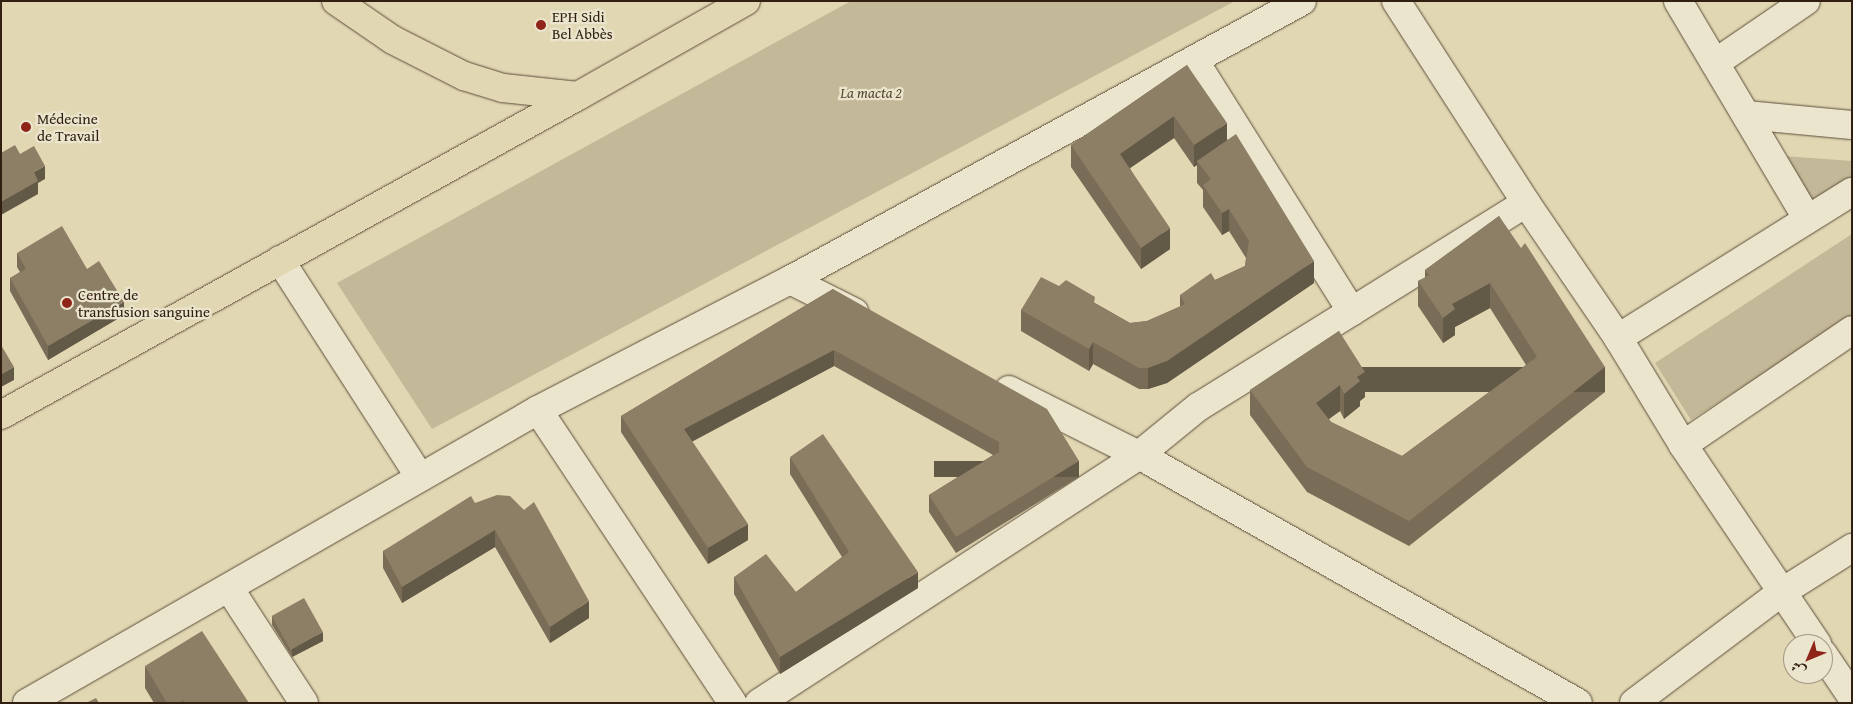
<!DOCTYPE html>
<html>
<head>
<meta charset="utf-8">
<style>
	body { margin:0 }
	#map { position:relative; width:1853px; height:704px; overflow:hidden; background:#e1d7b3; font-family:"Gentium Book Plus",Amiri,serif }
	div>[style] { position:absolute }
	.green>* { inset:0; background:#c3b897 }
	.roads { filter:drop-shadow(0 0 1px #5d4e3a) drop-shadow(0 0 1px #5d4e3a) }
	.minor>* { height:28px; margin:-14px; padding:0 14px; transform-origin:14px; border-radius:14px; background:#ece5ce }
	.major>* { height:28px; margin:-14px; padding:0 14px; transform-origin:14px; border-radius:14px; background:#e1d7b3 }
	.wall>* { inset:0; background:#796d57 }
	.shaded-wall>* { inset:0; background:#635947; transform-origin:0 0 }
	.building>* { inset:0; background:#8d7f65; transform-origin:0 0 }
	.dots>* { width:14px; height:14px; translate:-50% -50%; box-sizing:border-box; border:2px solid #ece5ce; border-radius:50% }
	span { translate:-50% -50%; white-space:nowrap; text-align:center; line-height:1.15; -webkit-text-stroke:4.5px #ece5ce; paint-order:stroke }
	.poi-label { font-size:15px; color:#312011 }
	.left { translate:0 -50%; text-align:left }
	.park-label { font-size:15px; color:#564632; font-style:italic }
	.frame { position:absolute; inset:0; border:2px solid #312011; pointer-events:none }
	.north { position:absolute; left:1783px; top:634px; width:50px; height:50px; box-sizing:border-box; background:#ece5ce; border:1px solid #a19682; border-radius:50%; rotate:225deg; font-size:14px; font-weight:700; line-height:20px; text-align:center; color:#312011 }
	.north::after { content:''; display:block; margin:auto; width:18px; height:22px; background:#8f2418; clip-path:polygon(50% 0,100% 100%,50% 72%,0 100%) }
</style>
</head>
<body>
<div id="map">
	<div class="green">
		<div style="clip-path:polygon(851px 1px,1235px 1px,432px 429px,337px 283px)"></div>
		<div style="clip-path:polygon(1783px 156px,1852px 161px,1852px 183px,1814px 209px)"></div>
		<div style="clip-path:polygon(1852px 234px,1852px 317px,1691px 420px,1655px 363px)"></div>
	</div>
	<div class="roads">
		<div class="minor">
			<div style="left:1396px;top:1px;width:240px;rotate:57.2deg"></div>
			<div style="left:1526px;top:203px;width:163px;rotate:55.7deg"></div>
			<div style="left:1618px;top:338px;width:125px;rotate:58.7deg"></div>
			<div style="left:1683px;top:445px;width:240px;rotate:56deg"></div>
			<div style="left:1678px;top:1px;width:252px;rotate:59.3deg"></div>
			<div style="left:1194px;top:60px;width:297px;rotate:57.9deg"></div>
			<div style="left:1715px;top:63px;width:110px;rotate:-34.3deg"></div>
			<div style="left:1746px;top:115px;width:106px;rotate:5.4deg"></div>
			<div style="left:1526px;top:203px;width:386px;rotate:148.1deg"></div>
			<div style="left:1198px;top:407px;width:76px;rotate:140.9deg"></div>
			<div style="left:1139px;top:455px;width:504px;rotate:29.46deg"></div>
			<div style="left:280px;top:260px;width:257px;rotate:57.2deg"></div>
			<div style="left:790px;top:280px;width:583px;rotate:-28.59deg"></div>
			<div style="left:1618px;top:338px;width:276px;rotate:-32deg"></div>
			<div style="left:1009px;top:390px;width:145px;rotate:26.6deg"></div>
			<div style="left:538px;top:410px;width:284px;rotate:-27.3deg"></div>
			<div style="left:790px;top:280px;width:72px;rotate:26.6deg"></div>
			<div style="left:1683px;top:445px;width:204px;rotate:-34.2deg"></div>
			<div style="left:229px;top:588px;width:137px;rotate:56.9deg"></div>
			<div style="left:1823px;top:654px;width:52px;rotate:56deg"></div>
			<div style="left:27px;top:703px;width:589px;rotate:-29.83deg"></div>
			<div style="left:538px;top:410px;width:352px;rotate:56.4deg"></div>
			<div style="left:759px;top:703px;width:454px;rotate:-33.1deg"></div>
			<div style="left:1634px;top:703px;width:185px;rotate:-36.9deg"></div>
			<div style="left:1782px;top:592px;width:83px;rotate:-32.2deg"></div>
		</div>
		<div class="major">
			<div style="left:336px;top:1px;width:69px;rotate:34.4deg"></div>
			<div style="left:393px;top:40px;width:80px;rotate:26.9deg"></div>
			<div style="left:464px;top:76px;width:41px;rotate:17.1deg"></div>
			<div style="left:503px;top:88px;width:75px;rotate:6.1deg"></div>
			<div style="left:578px;top:96px;width:193px;rotate:-29.5deg"></div>
			<div style="left:1px;top:415px;width:659px;rotate:-28.94deg"></div>
		</div>
	</div>
	<div class="wall">
		<div style="clip-path:polygon(1187px 65px,1227px 141px,1314px 283px,1167px 383px,1148px 389px,1139px 389px,1093px 364px,1089px 371px,1021px 331px,1021px 310px,1059px 286px,1095px 303px,1130px 323px,1147px 321px,1180px 307px,1180px 295px,1215px 280px,1245px 266px,1246px 258px,1229px 231px,1222px 235px,1203px 207px,1203px 190px,1197px 183px,1197px 165px,1194px 167px,1174px 138px,1130px 168px,1170px 249px,1141px 269px,1071px 167px,1071px 145px)"></div>
		<div style="clip-path:polygon(1499px 216px,1605px 392px,1409px 546px,1307px 492px,1250px 415px,1250px 390px,1339px 331px,1365px 397px,1360px 401px,1360px 406px,1344px 419px,1340px 411px,1329px 419px,1331px 422px,1402px 456px,1526px 365px,1490px 308px,1455px 327px,1455px 335px,1443px 343px,1418px 306px,1418px 281px,1425px 278px,1425px 270px)"></div>
		<div style="clip-path:polygon(17px 253px,87px 269px,124px 315px,48px 360px,10px 291px,10px 278px,20px 272px,17px 267px)"></div>
		<div style="clip-path:polygon(833px 289px,1079px 477px,956px 553px,929px 512px,929px 495px,993px 455px,834px 366px,692px 441px,748px 540px,708px 564px,621px 432px,621px 416px)"></div>
		<div style="clip-path:polygon(790px 457px,918px 588px,780px 674px,734px 594px,734px 577px,796px 592px,842px 557px,790px 474px)"></div>
		<div style="clip-path:polygon(475px 503px,589px 618px,550px 643px,495px 547px,402px 603px,383px 568px,383px 551px)"></div>
		<div style="clip-path:polygon(272px 616px,323px 641px,292px 657px,272px 625px)"></div>
		<div style="clip-path:polygon(145px 666px,249px 703px,154px 703px,145px 688px)"></div>
	</div>
	<div class="shaded-wall">
		<div style="clip-path:polygon(1174px 116px,1174px 138px,1120px 175px,1120px 154px)"></div>
		<div style="clip-path:polygon(1227px 123px,1227px 145px,1197px 161px,1197px 165px,1194px 167px,1194px 145px)"></div>
		<div style="clip-path:polygon(45px 166px,45px 179px,38px 183px,38px 194px,1px 215px,1px 202px,34px 172px)"></div>
		<div style="clip-path:polygon(1229px 209px,1229px 231px,1222px 235px,1222px 213px)"></div>
		<div style="clip-path:polygon(1170px 228px,1170px 249px,1141px 269px,1141px 248px)"></div>
		<div style="clip-path:polygon(1314px 261px,1314px 283px,1167px 383px,1148px 389px,1148px 368px)"></div>
		<div style="clip-path:polygon(1490px 283px,1490px 308px,1455px 327px,1455px 335px,1443px 343px,1443px 318px,1452px 304px)"></div>
		<div style="clip-path:polygon(124px 302px,124px 315px,48px 360px,48px 346px)"></div>
		<div style="clip-path:polygon(1093px 342px,1093px 364px,1089px 371px,1089px 349px)"></div>
		<div style="clip-path:polygon(834px 350px,834px 366px,684px 446px,684px 429px)"></div>
		<div style="clip-path:polygon(14px 367px,14px 380px,1px 387px,1px 374px)"></div>
		<div style="left:1605px;top:367px;width:25px;height:249px;rotate:90deg"></div>
		<div style="clip-path:polygon(1365px 372px,1365px 397px,1360px 401px,1360px 406px,1344px 419px,1344px 394px,1357px 377px)"></div>
		<div style="clip-path:polygon(1340px 385px,1340px 411px,1316px 428px,1316px 403px)"></div>
		<div style="left:1079px;top:461px;width:16px;height:145px;rotate:90deg"></div>
		<div style="clip-path:polygon(748px 524px,748px 540px,708px 564px,708px 548px)"></div>
		<div style="clip-path:polygon(495px 530px,495px 547px,402px 603px,402px 587px)"></div>
		<div style="clip-path:polygon(918px 572px,918px 588px,780px 674px,780px 657px)"></div>
		<div style="clip-path:polygon(589px 601px,589px 618px,550px 643px,550px 627px)"></div>
		<div style="clip-path:polygon(323px 632px,323px 641px,292px 657px,292px 648px)"></div>
	</div>
	<div class="building">
		<div style="clip-path:polygon(1187px 65px,1227px 123px,1194px 145px,1174px 116px,1120px 154px,1170px 228px,1141px 248px,1071px 145px)"></div>
		<div style="clip-path:polygon(1236px 134px,1314px 261px,1167px 361px,1148px 368px,1139px 368px,1093px 342px,1089px 349px,1021px 310px,1041px 277px,1059px 286px,1066px 280px,1095px 297px,1094px 303px,1130px 323px,1147px 321px,1185px 304px,1180px 295px,1211px 273px,1215px 280px,1245px 266px,1249px 241px,1229px 209px,1222px 213px,1203px 185px,1211px 179px,1197px 161px)"></div>
		<div style="clip-path:polygon(15px 145px,20px 154px,34px 146px,45px 166px,34px 172px,38px 181px,1px 202px,1px 153px)"></div>
		<div style="clip-path:polygon(1499px 216px,1521px 248px,1525px 243px,1605px 367px,1409px 521px,1307px 467px,1250px 390px,1339px 331px,1365px 372px,1357px 377px,1360px 381px,1344px 394px,1340px 385px,1316px 403px,1331px 422px,1402px 456px,1537px 357px,1490px 283px,1452px 304px,1455px 309px,1443px 318px,1418px 281px,1429px 275px,1425px 270px)"></div>
		<div style="clip-path:polygon(62px 226px,87px 269px,99px 261px,124px 302px,48px 346px,10px 278px,26px 269px,17px 253px)"></div>
		<div style="clip-path:polygon(833px 289px,1047px 409px,1079px 461px,956px 537px,929px 495px,999px 452px,999px 442px,834px 350px,684px 429px,748px 524px,708px 548px,621px 416px)"></div>
		<div style="clip-path:polygon(1px 345px,14px 367px,1px 374px)"></div>
		<div style="clip-path:polygon(823px 434px,918px 572px,780px 657px,734px 577px,766px 554px,796px 592px,849px 552px,790px 457px)"></div>
		<div style="clip-path:polygon(497px 495px,510px 496px,524px 510px,534px 502px,589px 601px,550px 627px,495px 530px,402px 587px,383px 551px,471px 496px,475px 503px)"></div>
		<div style="left:304px;top:598px;width:39px;height:37px;rotate:61deg"></div>
		<div style="clip-path:polygon(202px 631px,249px 703px,185px 703px,183px 700px,180px 703px,167px 703px,145px 666px)"></div>
		<div style="clip-path:polygon(96px 698px,99px 703px,86px 703px)"></div>
	</div>
	<div class="dots">
		<div style="left:541px;top:25px;background:#8f2418"></div>
		<div style="left:26px;top:127px;background:#8f2418"></div>
		<div style="left:67px;top:303px;background:#8f2418"></div>
	</div>
	<div class="poi-label">
		<span class="left" style="left:552px;top:25px">EPH Sidi<br>Bel Abbès</span>
		<span class="left" style="left:37px;top:127px">Médecine<br>de Travail</span>
		<span class="left" style="left:78px;top:303px">Centre de<br>transfusion sanguine</span>
	</div>
	<div class="park-label">
		<span style="left:871px;top:93px">La macta 2</span>
	</div>
	<div class="frame"></div>
	<div class="north">ش</div>
</div>
</body>
</html>
